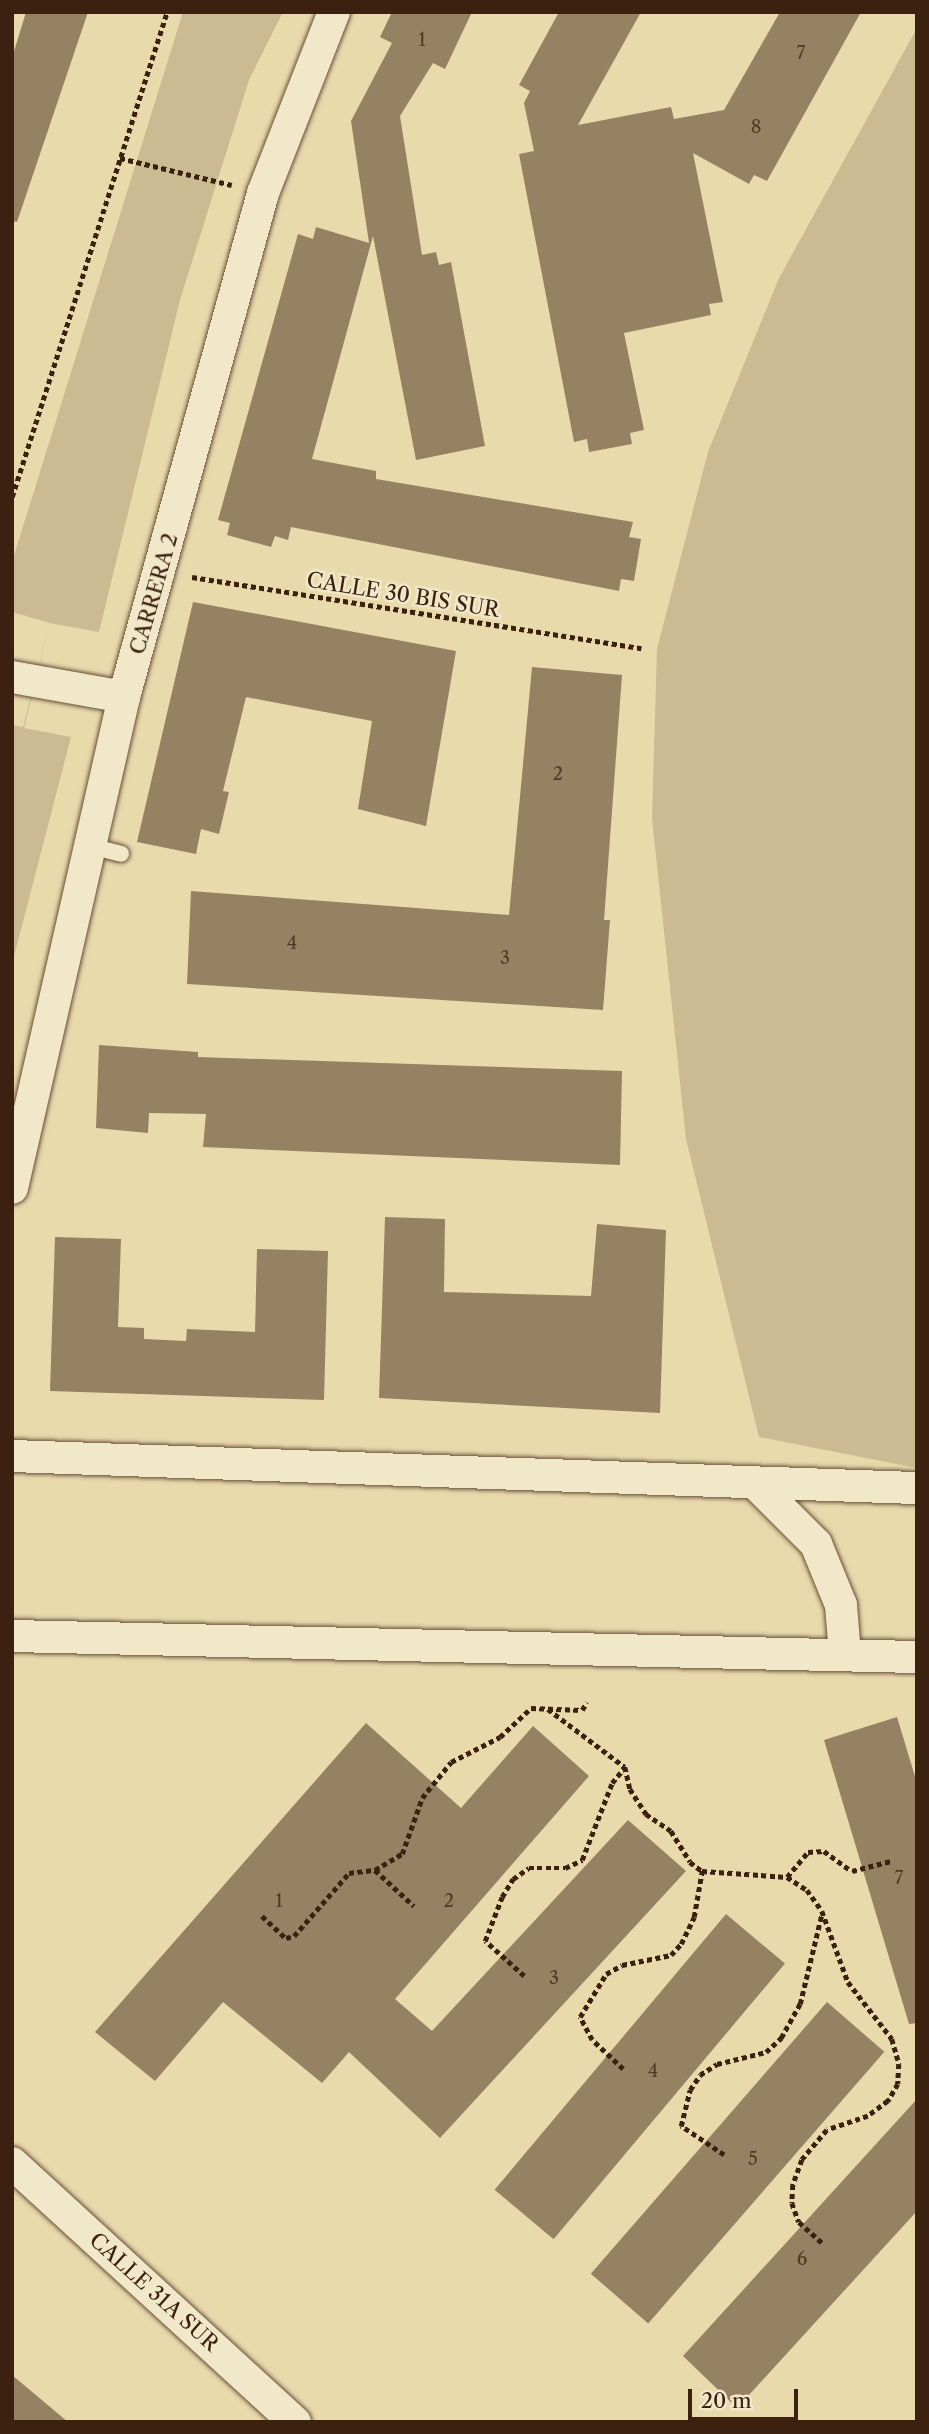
<!DOCTYPE html>
<html>
<head>
<meta charset="utf-8">
<style>
	body { margin:0 }
	#map { position:relative; width:929px; height:2434px; overflow:hidden; background:#e9daac; font-family:"Libre Caslon Text",serif }
	div>[style] { position:absolute }
	.green>* { inset:0; background:#ccbb92 }
	.building>* { inset:0; background:#968162; transform-origin:0 0 }
	.path>* { height:4.5px; margin-top:-2.25px; transform-origin:0; background:repeating-linear-gradient(90deg,#3c2111 0 5px,transparent 0 8.5px) }
	.roads { filter:drop-shadow(0 0 2px #674f38) drop-shadow(0 0 2px #674f38) }
	.service>* { height:16px; margin:-8px; padding:0 8px; transform-origin:8px; border-radius:8px; background:#f1e7c9 }
	.minor>* { height:32px; margin:-16px; padding:0 16px; transform-origin:16px; border-radius:16px; background:#f1e7c9 }
	span { translate:-50% -50%; white-space:nowrap; text-align:center; line-height:1.15; -webkit-text-stroke:5px #f1e7c9; paint-order:stroke }
	.number-label { font-size:18px; color:#523925 }
	.number-label span { -webkit-text-stroke-width:0 }
	.street-label { font-size:21px; color:#3c2111 }
	.frame { position:absolute; inset:0; border:14px solid #3c2111; pointer-events:none }
	.scale { position:absolute; left:688px; top:2389px; width:110px; height:32px; box-sizing:border-box; border:4px solid #3c2111; border-top:0; padding-left:9px; font-size:21px; line-height:24px; white-space:nowrap; color:#3c2111; -webkit-text-stroke:5px #f1e7c9; paint-order:stroke }
</style>
</head>
<body>
<div id="map">
	<div class="green">
		<div style="clip-path:polygon(183px 12px,283px 12px,249px 80px,180px 300px,99px 632px,50px 623px,24px 728px,71px 737px,12px 964px,12px 725px,23px 727px,50px 623px,12px 612px,12px 562px)"></div>
		<div style="clip-path:polygon(917px 28px,917px 1468px,759px 1437px,686px 1139px,652px 818px,657px 649px,708px 452px,779px 278px)"></div>
	</div>
	<div class="building">
		<div style="clip-path:polygon(26px 12px,88px 12px,17px 222px,12px 221px,12px 58px)"></div>
		<div style="clip-path:polygon(392px 12px,472px 12px,445px 69px,433px 63px,400px 116px,422px 255px,436px 252px,439px 265px,451px 262px,485px 446px,416px 460px,373px 236px,312px 459px,376px 471px,376px 479px,633px 522px,629px 537px,641px 539px,634px 581px,621px 579px,619px 591px,291px 527px,288px 540px,275px 536px,271px 547px,227px 535px,230px 523px,218px 520px,298px 234px,313px 239px,316px 227px,369px 243px,351px 121px,392px 43px,380px 37px)"></div>
		<div style="clip-path:polygon(559px 12px,641px 12px,578px 125px,671px 107px,674px 119px,724px 110px,780px 12px,861px 12px,767px 181px,754px 175px,749px 184px,693px 153px,723px 302px,709px 304px,711px 315px,624px 333px,644px 430px,630px 433px,632px 444px,589px 452px,587px 439px,574px 442px,519px 154px,534px 151px,524px 103px,530px 91px,519px 85px)"></div>
		<div style="clip-path:polygon(193px 602px,456px 651px,426px 826px,358px 809px,372px 721px,246px 697px,223px 791px,229px 792px,219px 834px,201px 829px,196px 854px,137px 842px)"></div>
		<div style="clip-path:polygon(532px 667px,622px 675px,604px 920px,610px 920px,603px 1010px,187px 984px,191px 891px,509px 915px)"></div>
		<div style="clip-path:polygon(99px 1045px,198px 1052px,198px 1057px,622px 1071px,620px 1165px,203px 1147px,206px 1114px,149px 1113px,148px 1133px,96px 1128px)"></div>
		<div style="clip-path:polygon(385px 1217px,445px 1219px,444px 1292px,591px 1296px,597px 1224px,666px 1230px,660px 1413px,379px 1398px)"></div>
		<div style="clip-path:polygon(55px 1237px,121px 1239px,118px 1327px,144px 1328px,144px 1339px,186px 1341px,187px 1329px,255px 1332px,257px 1249px,328px 1251px,324px 1400px,50px 1391px)"></div>
		<div style="clip-path:polygon(897px 1717px,917px 1783px,917px 2023px,909px 2024px,824px 1740px)"></div>
		<div style="clip-path:polygon(366px 1723px,461px 1808px,533px 1726px,589px 1776px,395px 1999px,432px 2031px,628px 1820px,686px 1871px,440px 2138px,349px 2052px,322px 2083px,223px 2002px,155px 2081px,95px 2032px)"></div>
		<div style="left:726px;top:1914px;width:77px;height:360px;rotate:40deg"></div>
		<div style="left:827px;top:2002px;width:76px;height:360px;rotate:41deg"></div>
		<div style="clip-path:polygon(917px 2099px,917px 2211px,737px 2408px,683px 2356px)"></div>
		<div style="clip-path:polygon(12px 2375px,68px 2422px,12px 2422px)"></div>
	</div>
	<div class="path">
		<div style="left:120px;top:158px;width:115px;rotate:13.6deg"></div>
		<div style="left:12px;top:497px;width:509px;rotate:-72.28deg"></div>
		<div style="left:192px;top:577px;width:455px;rotate:9deg"></div>
		<div style="left:548px;top:1709px;width:96px;rotate:37deg"></div>
		<div style="left:375px;top:1870px;width:31px;rotate:-31deg"></div>
		<div style="left:402px;top:1854px;width:59px;rotate:-70.3deg"></div>
		<div style="left:422px;top:1798px;width:46px;rotate:-51.1deg"></div>
		<div style="left:451px;top:1762px;width:55px;rotate:-27deg"></div>
		<div style="left:500px;top:1737px;width:42px;rotate:-43.1deg"></div>
		<div style="left:531px;top:1708px;width:51px;rotate:2.2deg"></div>
		<div style="left:582px;top:1710px;width:9px;rotate:-58deg"></div>
		<div style="left:787px;top:1877px;width:33px;rotate:-50deg"></div>
		<div style="left:808px;top:1852px;width:16px;rotate:-4deg"></div>
		<div style="left:824px;top:1851px;width:34px;rotate:36deg"></div>
		<div style="left:852px;top:1871px;width:40px;rotate:-14.4deg"></div>
		<div style="left:262px;top:1916px;width:33px;rotate:43deg"></div>
		<div style="left:286px;top:1938px;width:8px;rotate:-14deg"></div>
		<div style="left:294px;top:1936px;width:84px;rotate:-48.9deg"></div>
		<div style="left:349px;top:1873px;width:26px;rotate:-7deg"></div>
		<div style="left:375px;top:1870px;width:53px;rotate:42.7deg"></div>
		<div style="left:524px;top:1976px;width:52px;rotate:-138.1deg"></div>
		<div style="left:485px;top:1941px;width:47px;rotate:-68.9deg"></div>
		<div style="left:502px;top:1897px;width:21px;rotate:-59deg"></div>
		<div style="left:513px;top:1879px;width:19px;rotate:-35deg"></div>
		<div style="left:529px;top:1868px;width:36px"></div>
		<div style="left:565px;top:1868px;width:19px;rotate:-25deg"></div>
		<div style="left:582px;top:1860px;width:83px;rotate:-68.7deg"></div>
		<div style="left:612px;top:1783px;width:21px;rotate:-51deg"></div>
		<div style="left:625px;top:1767px;width:23px;rotate:77deg"></div>
		<div style="left:630px;top:1789px;width:30px;rotate:57deg"></div>
		<div style="left:646px;top:1814px;width:30px;rotate:34deg"></div>
		<div style="left:671px;top:1831px;width:36px;rotate:58deg"></div>
		<div style="left:690px;top:1862px;width:15px;rotate:37deg"></div>
		<div style="left:702px;top:1871px;width:85px;rotate:4deg"></div>
		<div style="left:787px;top:1877px;width:24px;rotate:33deg"></div>
		<div style="left:807px;top:1890px;width:26px;rotate:54deg"></div>
		<div style="left:822px;top:1911px;width:76px;rotate:69.9deg"></div>
		<div style="left:848px;top:1982px;width:72px;rotate:52.3deg"></div>
		<div style="left:892px;top:2039px;width:26px;rotate:74deg"></div>
		<div style="left:899px;top:2064px;width:20px;rotate:93deg"></div>
		<div style="left:898px;top:2084px;width:20px;rotate:120deg"></div>
		<div style="left:888px;top:2101px;width:25px;rotate:143deg"></div>
		<div style="left:868px;top:2116px;width:43px;rotate:161.1deg"></div>
		<div style="left:827px;top:2130px;width:39px;rotate:130deg"></div>
		<div style="left:802px;top:2160px;width:27px;rotate:110deg"></div>
		<div style="left:793px;top:2185px;width:18px;rotate:93deg"></div>
		<div style="left:792px;top:2203px;width:20px;rotate:70deg"></div>
		<div style="left:799px;top:2222px;width:31px;rotate:42deg"></div>
		<div style="left:623px;top:2069px;width:42px;rotate:-136.9deg"></div>
		<div style="left:592px;top:2040px;width:26px;rotate:-118deg"></div>
		<div style="left:580px;top:2017px;width:50px;rotate:-58.8deg"></div>
		<div style="left:606px;top:1974px;width:18px;rotate:-29deg"></div>
		<div style="left:622px;top:1965px;width:50px;rotate:-11.5deg"></div>
		<div style="left:671px;top:1955px;width:15px;rotate:-48deg"></div>
		<div style="left:681px;top:1944px;width:30px;rotate:-64deg"></div>
		<div style="left:694px;top:1917px;width:47px;rotate:-80.1deg"></div>
		<div style="left:724px;top:2155px;width:52px;rotate:-146deg"></div>
		<div style="left:681px;top:2126px;width:37px;rotate:-76deg"></div>
		<div style="left:690px;top:2090px;width:18px;rotate:-56deg"></div>
		<div style="left:700px;top:2075px;width:20px;rotate:-33deg"></div>
		<div style="left:717px;top:2064px;width:50px;rotate:-13.8deg"></div>
		<div style="left:766px;top:2052px;width:21px;rotate:-43deg"></div>
		<div style="left:781px;top:2038px;width:39px;rotate:-61deg"></div>
		<div style="left:800px;top:2004px;width:94px;rotate:-76.4deg"></div>
	</div>
	<div class="roads">
		<div class="service">
			<div style="left:90px;top:846px;width:32px;rotate:14deg"></div>
		</div>
		<div class="minor">
			<div style="left:12px;top:677px;width:114px;rotate:10.1deg"></div>
			<div style="left:12px;top:1188px;width:504px;rotate:-77.15deg"></div>
			<div style="left:124px;top:697px;width:523px;rotate:-74.58deg"></div>
			<div style="left:263px;top:193px;width:194px;rotate:-68.6deg"></div>
			<div style="left:12px;top:1456px;width:906px;rotate:2.03deg"></div>
			<div style="left:754px;top:1482px;width:88px;rotate:45deg"></div>
			<div style="left:816px;top:1544px;width:66px;rotate:67.7deg"></div>
			<div style="left:841px;top:1605px;width:50px;rotate:85.4deg"></div>
			<div style="left:12px;top:1636px;width:905px;rotate:1.33deg"></div>
			<div style="left:12px;top:2163px;width:384px;rotate:42.5deg"></div>
		</div>
	</div>
	<div class="number-label">
		<span style="left:422px;top:40px">1</span>
		<span style="left:801px;top:53px">7</span>
		<span style="left:756px;top:127px">8</span>
		<span style="left:558px;top:774px">2</span>
		<span style="left:292px;top:943px">4</span>
		<span style="left:505px;top:958px">3</span>
		<span style="left:899px;top:1878px">7</span>
		<span style="left:279px;top:1901px">1</span>
		<span style="left:449px;top:1901px">2</span>
		<span style="left:554px;top:1978px">3</span>
		<span style="left:653px;top:2071px">4</span>
		<span style="left:753px;top:2159px">5</span>
		<span style="left:802px;top:2259px">6</span>
	</div>
	<div class="street-label">
		<span style="left:154px;top:594px;rotate:-74deg">CARRERA 2</span>
		<span style="left:403px;top:595px;rotate:9deg">CALLE 30 BIS SUR</span>
		<span style="left:154px;top:2292px;rotate:42deg">CALLE 31A SUR</span>
	</div>
	<div class="frame"></div>
	<div class="scale">20 m</div>
</div>
</body>
</html>
